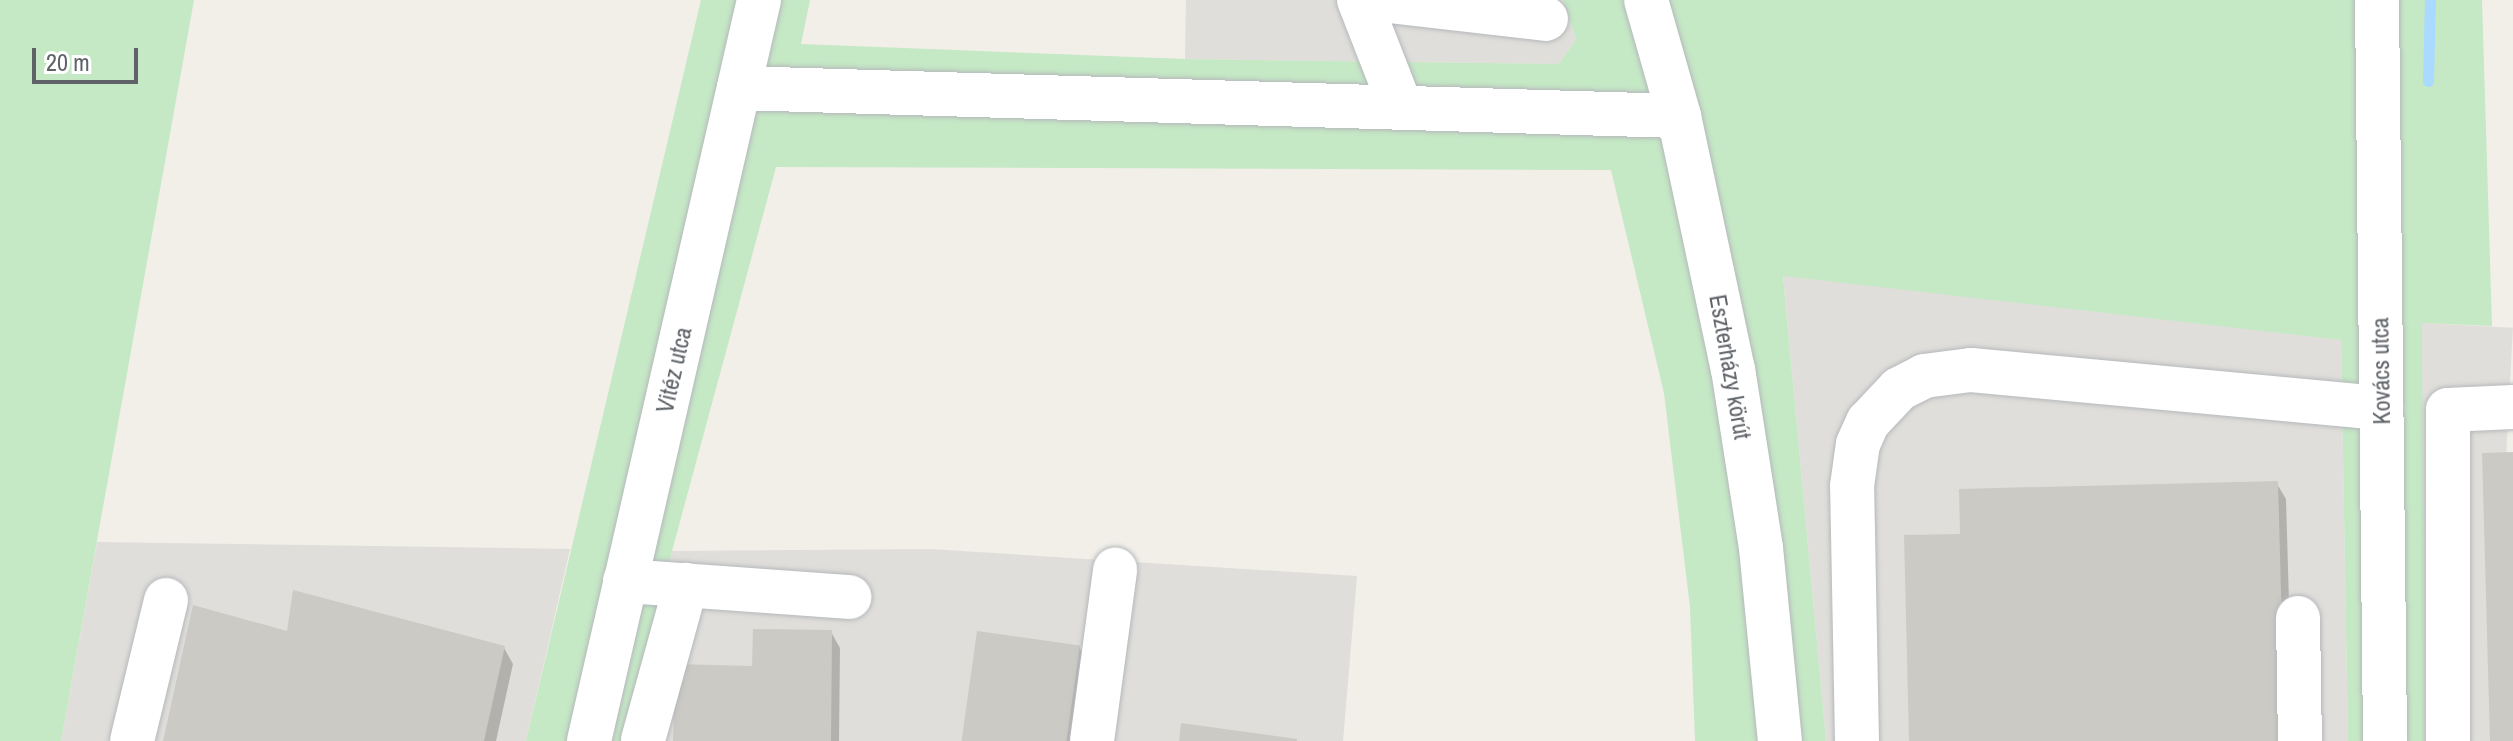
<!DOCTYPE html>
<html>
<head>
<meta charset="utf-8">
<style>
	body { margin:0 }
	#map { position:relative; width:2513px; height:741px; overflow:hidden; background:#f1efe8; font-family:"Archivo Narrow",sans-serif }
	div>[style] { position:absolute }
	.industrial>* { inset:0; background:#e0deda; transform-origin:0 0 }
	.green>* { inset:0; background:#c5e8c5 }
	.shadow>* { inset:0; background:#0003 }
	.stream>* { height:11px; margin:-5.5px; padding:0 5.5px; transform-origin:5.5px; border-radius:5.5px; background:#aadaff }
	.building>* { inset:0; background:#cccac5; transform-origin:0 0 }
	.roads { filter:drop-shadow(0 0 2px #b5b8bc) drop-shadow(0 0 2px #b5b8bc) }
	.minor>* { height:44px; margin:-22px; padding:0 22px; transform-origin:22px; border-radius:22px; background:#fff }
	span { translate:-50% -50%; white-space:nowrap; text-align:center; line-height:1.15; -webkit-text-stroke:8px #fff; paint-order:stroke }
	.street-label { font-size:24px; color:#5f6368 }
	.scale { position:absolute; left:32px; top:48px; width:106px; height:36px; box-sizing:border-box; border:4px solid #5f6368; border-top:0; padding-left:10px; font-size:24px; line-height:28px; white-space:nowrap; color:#5f6368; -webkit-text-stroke:6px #fff; paint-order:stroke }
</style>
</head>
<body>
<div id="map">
	<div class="industrial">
		<div style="clip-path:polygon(1186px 0,1563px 0,1576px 39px,1559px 64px,1185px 59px)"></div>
		<div style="clip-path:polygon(1783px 275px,2341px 340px,2348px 741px,1826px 741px)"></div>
		<div style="left:2422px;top:323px;width:91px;height:418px;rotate:3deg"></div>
		<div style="clip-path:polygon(97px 542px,570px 549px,526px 741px,61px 741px)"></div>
		<div style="clip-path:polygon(930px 549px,1357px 576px,1343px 741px,626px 741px,672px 551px)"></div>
	</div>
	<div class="green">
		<div style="clip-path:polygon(0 0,194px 0,61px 741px,0 741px)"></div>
		<div style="clip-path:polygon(701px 0,810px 0,801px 44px,1185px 59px,1559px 64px,1576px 39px,1563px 0,2482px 0,2492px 326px,2422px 323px,2424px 741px,2348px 741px,2341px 340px,1783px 276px,1826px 741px,1695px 741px,1690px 607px,1664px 393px,1611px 170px,776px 167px,672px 551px,626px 741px,526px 741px)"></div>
	</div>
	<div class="shadow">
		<div style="clip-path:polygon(2277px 484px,2286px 499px,2293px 741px,1911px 741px,1962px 536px)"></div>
		<div style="clip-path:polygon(831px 632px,840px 648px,839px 741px,675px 741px,754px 668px)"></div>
		<div style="clip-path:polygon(289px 634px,504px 648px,513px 664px,496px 741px,165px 741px)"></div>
		<div style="clip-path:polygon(1079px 647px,1088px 663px,1077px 741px,964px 741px)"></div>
	</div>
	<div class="stream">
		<div style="left:2428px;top:81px;width:81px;rotate:-88.6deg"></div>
	</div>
	<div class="building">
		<div style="clip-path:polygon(2513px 452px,2513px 741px,2490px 741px,2482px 453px)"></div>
		<div style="clip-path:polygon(2278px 481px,2285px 741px,1909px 741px,1904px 535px,1960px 534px,1959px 489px)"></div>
		<div style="clip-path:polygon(293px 590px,505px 646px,484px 741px,163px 741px,193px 605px,287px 631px)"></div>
		<div style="clip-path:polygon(753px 629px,832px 630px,831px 741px,673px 741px,675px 664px,752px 666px)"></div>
		<div style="left:977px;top:631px;width:104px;height:111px;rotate:8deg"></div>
		<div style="clip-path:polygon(1181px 723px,1297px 739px,1297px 741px,1179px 741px)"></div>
	</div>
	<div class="roads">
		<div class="minor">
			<div style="left:1359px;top:0;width:116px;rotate:68.7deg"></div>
			<div style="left:1380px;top:0;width:167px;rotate:6.5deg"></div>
			<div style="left:1646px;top:0;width:121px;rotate:74.1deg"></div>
			<div style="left:1679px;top:116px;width:259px;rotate:78deg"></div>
			<div style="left:1733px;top:369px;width:181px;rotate:81.1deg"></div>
			<div style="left:1761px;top:548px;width:194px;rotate:84.4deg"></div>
			<div style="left:2377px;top:0;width:741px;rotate:89.38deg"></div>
			<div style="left:739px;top:88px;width:940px;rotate:1.71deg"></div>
			<div style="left:625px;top:581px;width:225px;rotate:4.1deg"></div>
			<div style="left:2298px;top:618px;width:123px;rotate:89.1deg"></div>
			<div style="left:643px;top:740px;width:161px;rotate:-74.5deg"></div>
			<div style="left:132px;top:741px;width:145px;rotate:-76.4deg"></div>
			<div style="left:589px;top:741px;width:760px;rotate:-77.08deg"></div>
			<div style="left:1092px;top:741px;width:173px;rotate:-82.3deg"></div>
			<div style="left:1857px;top:741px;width:255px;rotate:-91.1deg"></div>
			<div style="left:1852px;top:486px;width:42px;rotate:-81.9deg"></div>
			<div style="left:1858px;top:444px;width:24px;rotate:-66deg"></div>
			<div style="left:1868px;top:422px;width:45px;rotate:-46.8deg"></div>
			<div style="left:1899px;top:389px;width:28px;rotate:-27deg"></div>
			<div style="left:1924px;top:376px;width:47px;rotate:-7.3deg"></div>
			<div style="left:1971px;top:370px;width:412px;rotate:5.3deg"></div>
			<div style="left:2448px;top:741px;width:331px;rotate:-90deg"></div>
			<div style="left:2448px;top:410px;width:65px;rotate:-2.6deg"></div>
		</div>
	</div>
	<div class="street-label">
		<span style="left:1730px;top:367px;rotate:80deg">Eszterházy körút</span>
		<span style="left:674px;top:370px;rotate:-77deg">Vitéz utca</span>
		<span style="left:2381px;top:371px;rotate:-91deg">Kovács utca</span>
	</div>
	<div class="scale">20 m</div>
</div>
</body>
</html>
